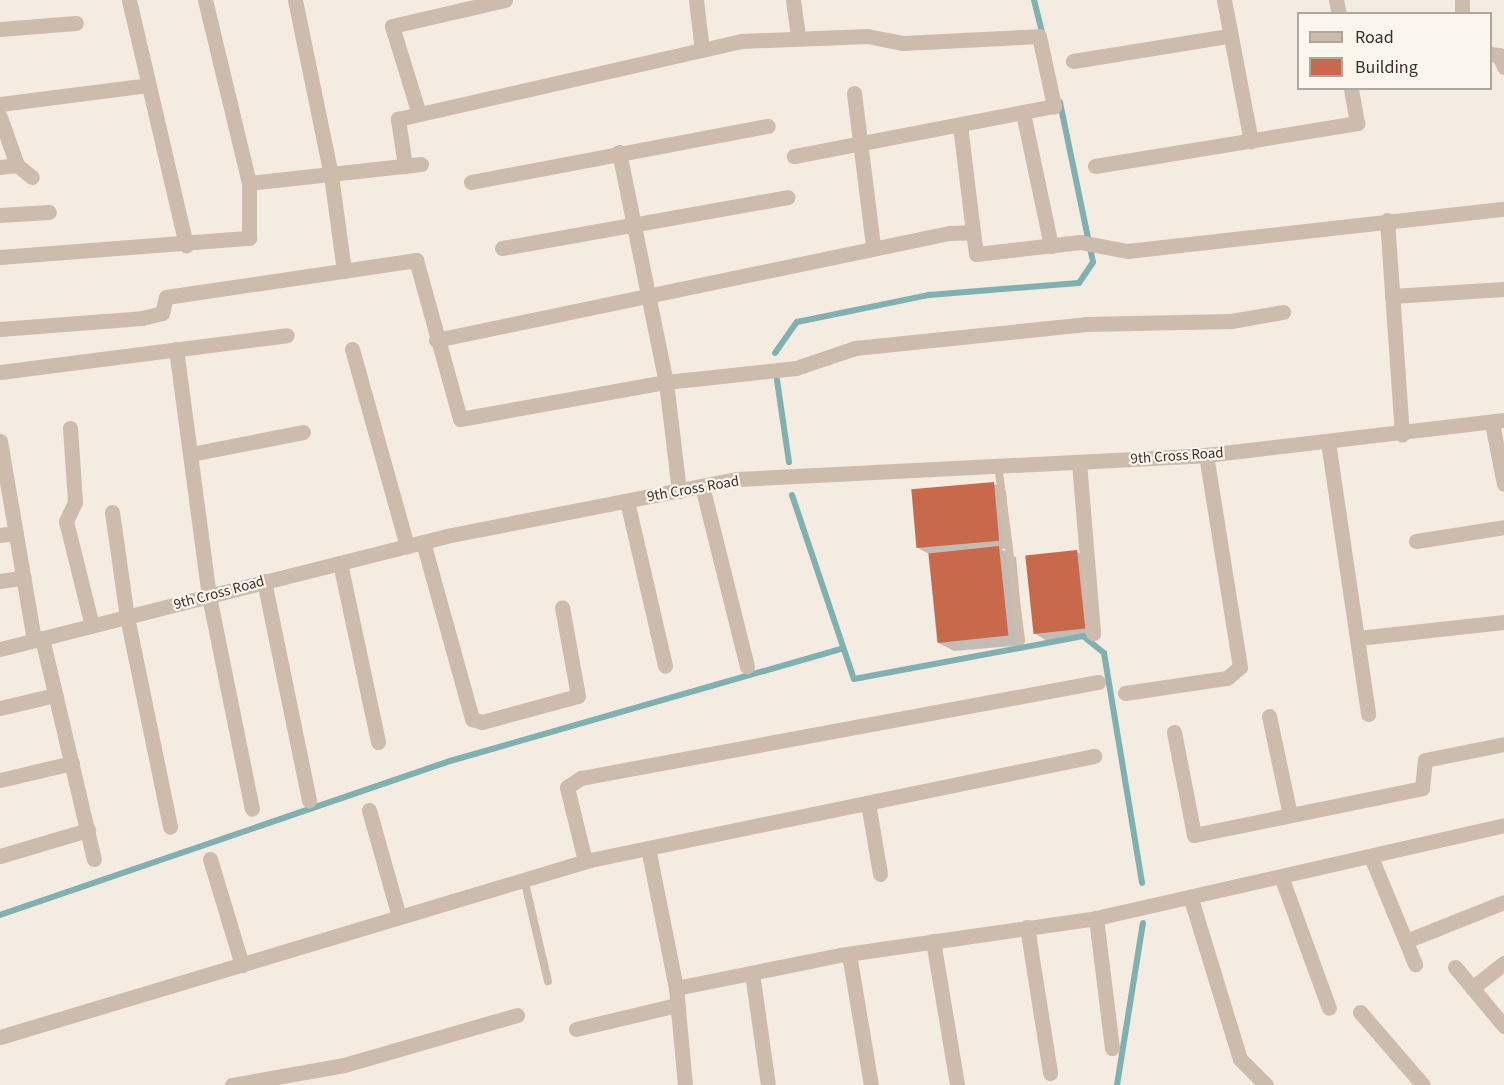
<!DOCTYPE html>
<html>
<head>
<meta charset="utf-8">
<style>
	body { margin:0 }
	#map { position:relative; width:1504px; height:1085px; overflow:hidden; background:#f4ebe1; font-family:"Source Sans 3",sans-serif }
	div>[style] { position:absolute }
	.shadow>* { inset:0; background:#0003 }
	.stream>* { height:6px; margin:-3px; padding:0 3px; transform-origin:3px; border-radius:3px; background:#7fb0b2 }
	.building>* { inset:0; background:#c8694b; transform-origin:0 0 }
	.service>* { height:8px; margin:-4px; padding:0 4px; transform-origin:4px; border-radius:4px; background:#cdbbac }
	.minor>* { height:15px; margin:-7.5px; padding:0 7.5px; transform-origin:7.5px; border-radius:7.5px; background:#cdbbac }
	span { translate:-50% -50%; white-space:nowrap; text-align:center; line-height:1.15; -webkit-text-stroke:4.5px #fbf5ee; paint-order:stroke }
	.street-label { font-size:15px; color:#3b302b }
	.legend { position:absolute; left:1297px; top:12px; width:195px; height:78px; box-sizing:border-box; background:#fbf5ee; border:2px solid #aea6a0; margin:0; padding:8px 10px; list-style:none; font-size:18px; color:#3b302b }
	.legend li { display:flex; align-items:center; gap:12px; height:30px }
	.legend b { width:30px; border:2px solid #aea6a0 }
</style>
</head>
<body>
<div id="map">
	<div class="shadow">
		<div style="clip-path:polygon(994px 484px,1006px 491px,1011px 548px,1001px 549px,1016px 557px,1024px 645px,954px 651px,937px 642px,929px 554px,918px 548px)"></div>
		<div style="clip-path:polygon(1077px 552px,1090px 559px,1097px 636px,1047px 641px,1034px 633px)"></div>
	</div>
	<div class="stream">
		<div style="left:1034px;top:0;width:38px;rotate:76deg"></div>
		<div style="left:775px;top:353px;width:38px;rotate:-55deg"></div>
		<div style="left:797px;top:322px;width:135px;rotate:-11.6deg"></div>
		<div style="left:929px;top:295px;width:150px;rotate:-4.6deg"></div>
		<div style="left:1079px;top:283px;width:25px;rotate:-56deg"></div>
		<div style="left:1093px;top:262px;width:163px;rotate:-101.7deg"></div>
		<div style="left:777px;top:380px;width:83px;rotate:81.7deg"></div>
		<div style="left:792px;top:495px;width:194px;rotate:71.4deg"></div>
		<div style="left:854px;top:679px;width:233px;rotate:-10.6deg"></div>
		<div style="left:1083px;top:636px;width:27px;rotate:39deg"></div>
		<div style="left:1104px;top:653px;width:233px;rotate:80.6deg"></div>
		<div style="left:0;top:915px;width:476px;rotate:-18.9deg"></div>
		<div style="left:450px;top:761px;width:406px;rotate:-16deg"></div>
		<div style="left:1117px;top:1085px;width:164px;rotate:-80.9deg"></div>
	</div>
	<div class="building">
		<div style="left:994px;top:482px;width:59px;height:83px;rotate:85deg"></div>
		<div style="left:999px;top:546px;width:90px;height:71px;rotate:84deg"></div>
		<div style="left:1077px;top:550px;width:79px;height:52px;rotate:84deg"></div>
	</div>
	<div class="service">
		<div style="left:998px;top:465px;width:177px;rotate:82.5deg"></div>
		<div style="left:524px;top:879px;width:105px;rotate:76.8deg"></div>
	</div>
	<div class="minor">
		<div style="left:129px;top:0;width:252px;rotate:76.9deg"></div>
		<div style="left:295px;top:0;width:179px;rotate:78.4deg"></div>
		<div style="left:331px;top:175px;width:97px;rotate:82.3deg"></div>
		<div style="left:696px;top:0;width:50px;rotate:83.2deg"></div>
		<div style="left:793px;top:0;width:36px;rotate:82deg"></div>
		<div style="left:1224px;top:0;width:144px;rotate:79.2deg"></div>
		<div style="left:1336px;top:0;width:14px;rotate:78deg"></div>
		<div style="left:1462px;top:0;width:14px;rotate:90deg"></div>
		<div style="left:0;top:29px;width:76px;rotate:-4.5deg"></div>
		<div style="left:1490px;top:54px;width:9px;rotate:6deg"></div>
		<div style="left:1499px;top:55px;width:13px;rotate:67deg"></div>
		<div style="left:1073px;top:61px;width:156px;rotate:-9.2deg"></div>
		<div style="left:854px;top:93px;width:154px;rotate:82.9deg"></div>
		<div style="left:0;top:104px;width:149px;rotate:-7.3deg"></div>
		<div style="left:1023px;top:113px;width:136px;rotate:78.1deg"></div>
		<div style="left:419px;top:114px;width:92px;rotate:-107.1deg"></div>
		<div style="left:392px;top:26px;width:116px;rotate:-13deg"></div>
		<div style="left:0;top:117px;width:51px;rotate:70.5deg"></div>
		<div style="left:17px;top:165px;width:19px;rotate:39deg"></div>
		<div style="left:960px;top:125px;width:108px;rotate:83.1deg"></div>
		<div style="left:619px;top:152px;width:235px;rotate:78.5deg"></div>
		<div style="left:666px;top:382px;width:110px;rotate:83.2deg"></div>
		<div style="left:405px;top:166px;width:48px;rotate:-98.5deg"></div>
		<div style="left:398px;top:119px;width:352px;rotate:-12.8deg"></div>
		<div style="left:741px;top:41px;width:126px;rotate:-2.3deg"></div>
		<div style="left:867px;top:36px;width:37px;rotate:11deg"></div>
		<div style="left:903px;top:43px;width:136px;rotate:-2.9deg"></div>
		<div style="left:1039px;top:36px;width:72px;rotate:77.9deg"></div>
		<div style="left:1054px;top:106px;width:265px;rotate:169.1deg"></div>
		<div style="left:1095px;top:166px;width:266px;rotate:-9.3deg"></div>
		<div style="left:1357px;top:123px;width:36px;rotate:-100deg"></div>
		<div style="left:0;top:167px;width:17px;rotate:-7deg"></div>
		<div style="left:471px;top:182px;width:302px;rotate:-10.7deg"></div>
		<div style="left:249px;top:183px;width:173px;rotate:-6.3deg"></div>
		<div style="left:0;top:215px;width:49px;rotate:-3.5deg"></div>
		<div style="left:1387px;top:220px;width:215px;rotate:86deg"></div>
		<div style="left:502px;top:248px;width:290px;rotate:-10.1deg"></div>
		<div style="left:0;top:257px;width:250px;rotate:-4.4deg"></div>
		<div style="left:249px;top:238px;width:55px;rotate:-90deg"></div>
		<div style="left:249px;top:183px;width:188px;rotate:-103.5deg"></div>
		<div style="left:1392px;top:296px;width:112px;rotate:-3.6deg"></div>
		<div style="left:0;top:329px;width:142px;rotate:-4.4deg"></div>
		<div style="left:142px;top:318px;width:21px;rotate:-14deg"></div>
		<div style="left:162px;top:313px;width:16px;rotate:-76deg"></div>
		<div style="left:166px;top:297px;width:253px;rotate:-8.4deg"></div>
		<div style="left:416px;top:260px;width:165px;rotate:74.5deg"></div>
		<div style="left:460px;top:419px;width:209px;rotate:-10.2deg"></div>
		<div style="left:666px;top:382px;width:131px;rotate:-6.1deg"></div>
		<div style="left:796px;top:368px;width:62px;rotate:-18.7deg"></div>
		<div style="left:855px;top:348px;width:232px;rotate:-5.9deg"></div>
		<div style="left:1086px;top:324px;width:145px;rotate:-1.2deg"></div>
		<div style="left:1231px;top:321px;width:53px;rotate:-9.8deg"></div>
		<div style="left:436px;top:340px;width:524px;rotate:-11.78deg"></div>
		<div style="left:949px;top:233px;width:24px;rotate:-2deg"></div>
		<div style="left:973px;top:232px;width:22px;rotate:82deg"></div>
		<div style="left:976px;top:254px;width:105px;rotate:-6.6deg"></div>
		<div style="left:1080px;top:242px;width:48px;rotate:10.8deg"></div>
		<div style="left:1127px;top:251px;width:379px;rotate:-6.4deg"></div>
		<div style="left:176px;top:349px;width:249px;rotate:82.4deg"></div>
		<div style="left:209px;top:596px;width:217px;rotate:78.6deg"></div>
		<div style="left:352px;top:349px;width:205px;rotate:74.4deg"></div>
		<div style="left:0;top:372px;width:289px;rotate:-7.3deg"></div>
		<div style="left:1492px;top:423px;width:62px;rotate:78.9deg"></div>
		<div style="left:70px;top:428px;width:74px;rotate:86.1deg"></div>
		<div style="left:75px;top:502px;width:21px;rotate:115deg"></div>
		<div style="left:66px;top:521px;width:108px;rotate:76.1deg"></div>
		<div style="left:0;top:441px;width:202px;rotate:80.3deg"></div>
		<div style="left:1328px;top:442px;width:275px;rotate:81.6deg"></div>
		<div style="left:191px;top:454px;width:114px;rotate:-11.1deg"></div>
		<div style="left:1079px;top:462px;width:172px;rotate:85.3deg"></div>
		<div style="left:702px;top:486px;width:186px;rotate:76deg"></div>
		<div style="left:627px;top:501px;width:169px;rotate:77deg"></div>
		<div style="left:112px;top:512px;width:106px;rotate:81.9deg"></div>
		<div style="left:127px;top:617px;width:214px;rotate:78.4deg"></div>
		<div style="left:0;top:535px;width:16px;rotate:-7deg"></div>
		<div style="left:1416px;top:541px;width:89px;rotate:-9deg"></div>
		<div style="left:423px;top:542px;width:184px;rotate:74.5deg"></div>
		<div style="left:472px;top:719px;width:10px;rotate:17deg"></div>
		<div style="left:482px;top:722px;width:99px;rotate:-15.2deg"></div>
		<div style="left:578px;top:696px;width:90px;rotate:-100.2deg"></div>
		<div style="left:340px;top:563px;width:183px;rotate:78deg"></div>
		<div style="left:0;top:581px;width:24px;rotate:-9deg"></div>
		<div style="left:264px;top:581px;width:224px;rotate:78.4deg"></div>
		<div style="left:42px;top:638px;width:227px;rotate:76.8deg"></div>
		<div style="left:1358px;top:638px;width:147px;rotate:-6.3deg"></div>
		<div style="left:0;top:649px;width:460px;rotate:-14.2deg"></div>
		<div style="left:446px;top:536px;width:297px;rotate:-11.1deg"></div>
		<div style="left:737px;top:479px;width:470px;rotate:-2.9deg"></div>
		<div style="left:1206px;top:455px;width:300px;rotate:-6.7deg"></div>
		<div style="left:1125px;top:693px;width:103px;rotate:-8.4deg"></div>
		<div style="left:1227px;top:678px;width:17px;rotate:-40deg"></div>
		<div style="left:1240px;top:667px;width:215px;rotate:-99.1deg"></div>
		<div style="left:0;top:708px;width:57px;rotate:-13.3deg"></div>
		<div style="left:1269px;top:716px;width:101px;rotate:78deg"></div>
		<div style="left:1174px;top:732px;width:105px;rotate:79deg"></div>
		<div style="left:1194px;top:835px;width:233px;rotate:-11.6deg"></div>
		<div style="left:1422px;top:788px;width:28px;rotate:-84deg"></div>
		<div style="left:1425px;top:760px;width:81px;rotate:-11.4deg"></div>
		<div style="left:0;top:780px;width:74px;rotate:-13.3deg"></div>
		<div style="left:868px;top:803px;width:72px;rotate:80.4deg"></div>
		<div style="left:369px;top:810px;width:111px;rotate:74.3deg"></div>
		<div style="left:648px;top:848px;width:143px;rotate:78.7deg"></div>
		<div style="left:676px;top:988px;width:97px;rotate:84.7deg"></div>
		<div style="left:0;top:856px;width:92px;rotate:-16.5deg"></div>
		<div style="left:1371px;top:857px;width:116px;rotate:67.6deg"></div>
		<div style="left:210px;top:859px;width:111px;rotate:73.2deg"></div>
		<div style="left:585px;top:861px;width:76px;rotate:-103.7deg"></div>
		<div style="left:567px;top:787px;width:17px;rotate:-33deg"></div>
		<div style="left:581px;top:778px;width:526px;rotate:-10.52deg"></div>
		<div style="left:1282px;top:879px;width:137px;rotate:70deg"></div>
		<div style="left:1191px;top:899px;width:167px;rotate:73deg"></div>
		<div style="left:1240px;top:1059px;width:37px;rotate:45deg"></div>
		<div style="left:1096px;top:918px;width:131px;rotate:83deg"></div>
		<div style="left:1027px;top:927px;width:148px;rotate:81deg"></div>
		<div style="left:933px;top:941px;width:146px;rotate:80.5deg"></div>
		<div style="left:1406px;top:941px;width:105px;rotate:-21.7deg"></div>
		<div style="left:849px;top:954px;width:133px;rotate:80.5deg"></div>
		<div style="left:1455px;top:967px;width:77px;rotate:50.3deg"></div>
		<div style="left:752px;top:973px;width:113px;rotate:81.9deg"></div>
		<div style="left:676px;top:988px;width:167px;rotate:-11.4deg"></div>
		<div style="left:840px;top:955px;width:259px;rotate:-8.2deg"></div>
		<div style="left:1096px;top:918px;width:418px;rotate:-12.8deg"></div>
		<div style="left:1472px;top:988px;width:41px;rotate:-38deg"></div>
		<div style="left:1360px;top:1012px;width:96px;rotate:49.2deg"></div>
		<div style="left:576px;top:1029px;width:104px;rotate:-13.4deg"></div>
		<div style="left:0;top:1037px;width:616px;rotate:-16.7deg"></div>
		<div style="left:590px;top:860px;width:515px;rotate:-11.66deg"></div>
		<div style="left:232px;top:1085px;width:114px;rotate:-10.1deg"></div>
		<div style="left:344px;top:1065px;width:180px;rotate:-16.1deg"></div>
	</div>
	<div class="street-label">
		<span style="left:1177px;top:456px;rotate:-4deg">9th Cross Road</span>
		<span style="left:693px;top:489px;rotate:-10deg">9th Cross Road</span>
		<span style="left:219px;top:593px;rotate:-15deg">9th Cross Road</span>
	</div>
	<ul class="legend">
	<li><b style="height:8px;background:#cdbbac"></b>Road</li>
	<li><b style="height:16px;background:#c8694b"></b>Building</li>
	</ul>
</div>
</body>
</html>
